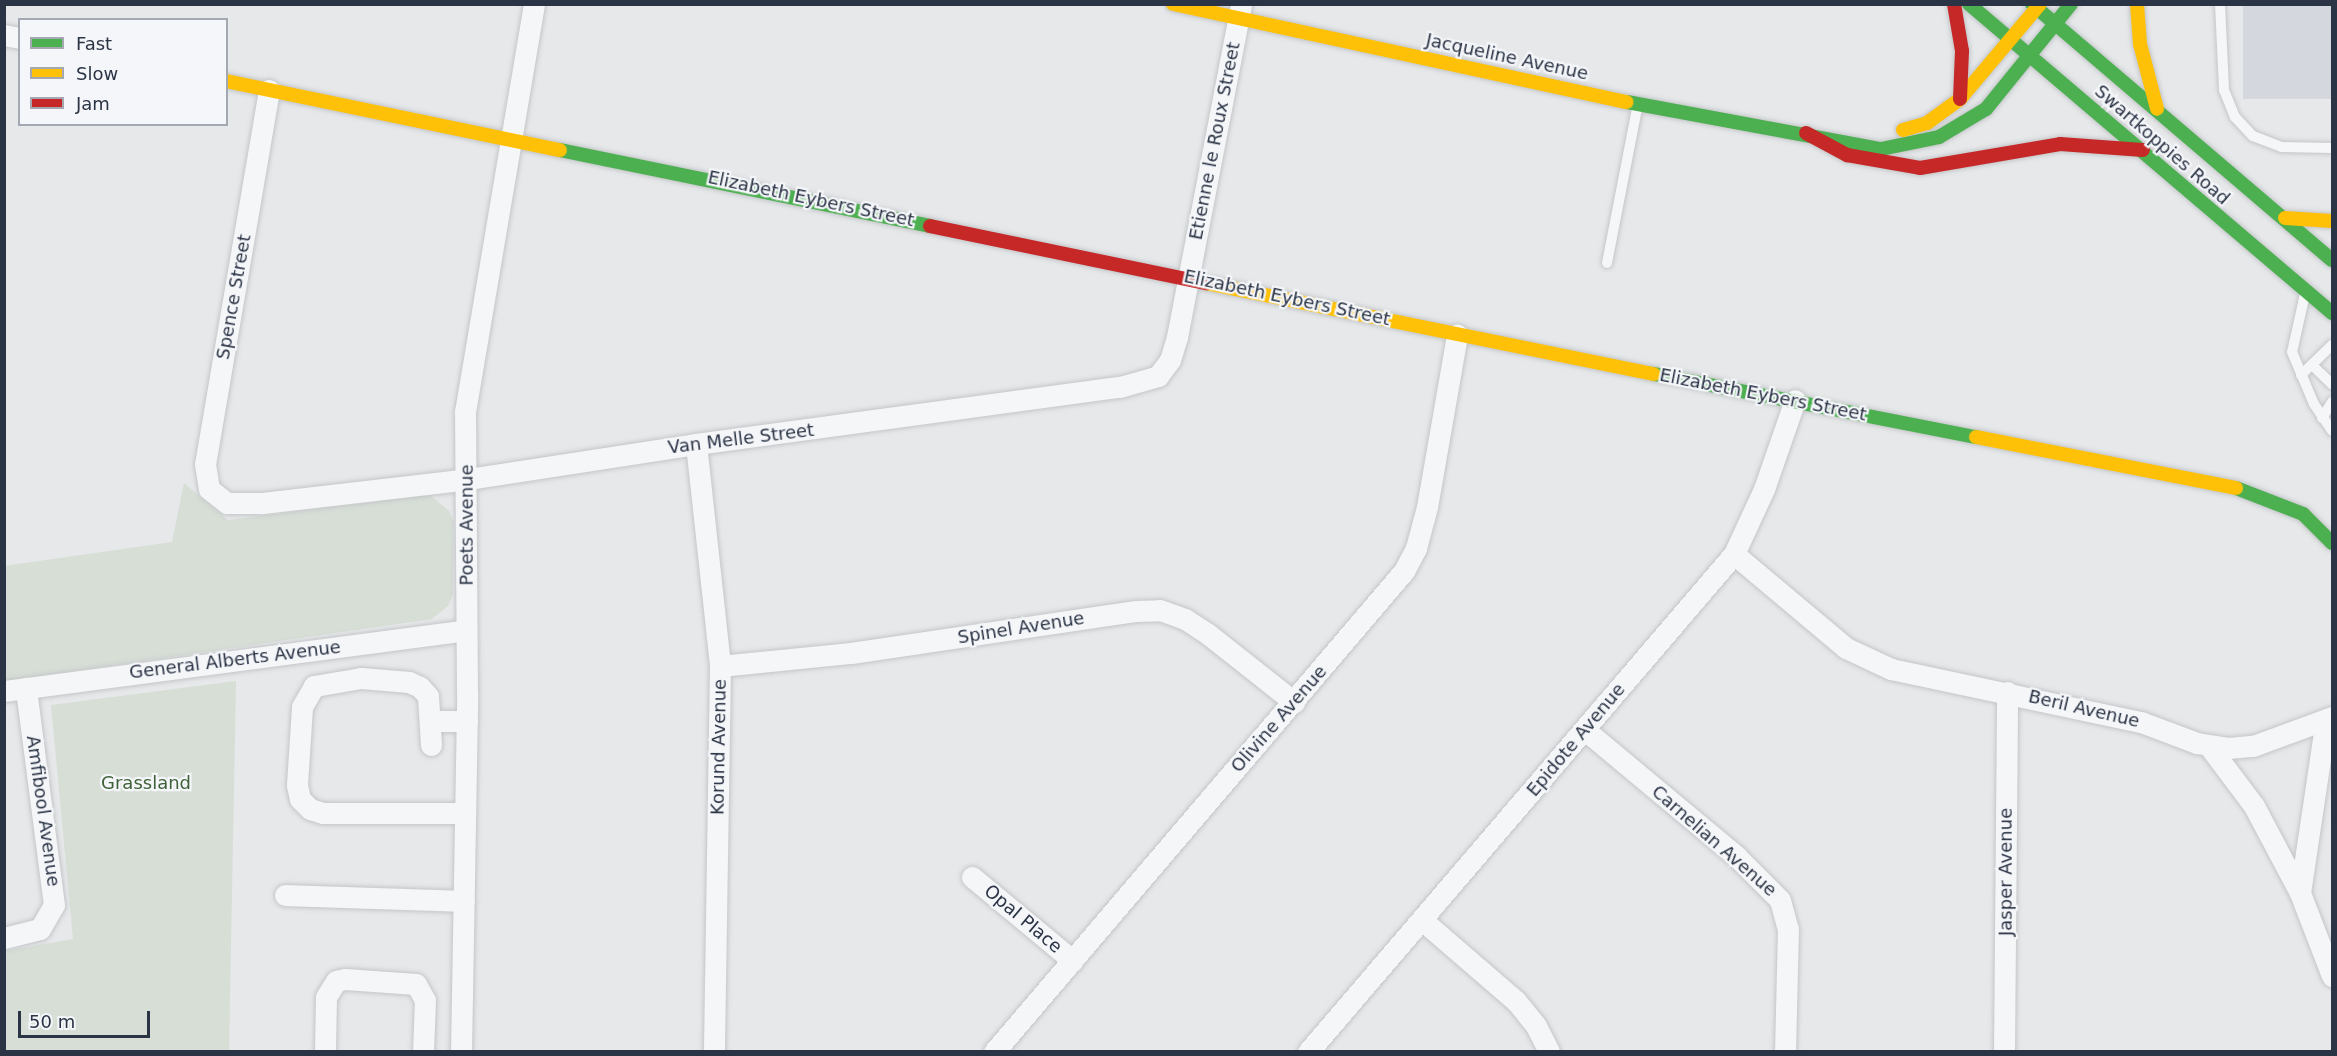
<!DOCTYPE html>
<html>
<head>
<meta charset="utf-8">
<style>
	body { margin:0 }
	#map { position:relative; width:2337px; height:1056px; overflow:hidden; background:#e6e8ea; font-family:"DejaVu Sans",sans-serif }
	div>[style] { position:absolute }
	.built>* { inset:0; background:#d4d7dd; transform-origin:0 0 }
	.green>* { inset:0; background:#d6ded6 }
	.roads { filter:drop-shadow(0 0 2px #c4c6c8) drop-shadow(0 0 2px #c4c6c8) }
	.lane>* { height:10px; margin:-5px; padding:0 5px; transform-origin:5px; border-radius:5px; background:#f5f6f7 }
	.street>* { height:21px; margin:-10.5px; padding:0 10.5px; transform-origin:10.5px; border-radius:10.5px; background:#f5f6f7 }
	.fast>* { height:14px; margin:-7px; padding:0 7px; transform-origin:7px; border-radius:7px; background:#4caf50 }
	.slow>* { height:14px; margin:-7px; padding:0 7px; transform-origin:7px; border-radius:7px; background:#ffc107 }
	.jam>* { height:14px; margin:-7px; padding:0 7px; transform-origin:7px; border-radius:7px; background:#c62828 }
	span { translate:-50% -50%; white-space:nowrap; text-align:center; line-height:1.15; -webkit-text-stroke:4.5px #f4f6f9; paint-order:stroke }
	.street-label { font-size:18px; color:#2b3445 }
	.park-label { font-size:18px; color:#3f6138 }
	.frame { position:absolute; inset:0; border:6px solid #2b3445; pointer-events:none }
	.legend { position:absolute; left:18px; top:18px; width:210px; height:108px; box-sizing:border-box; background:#f4f6f9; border:2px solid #a4a8b1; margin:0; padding:8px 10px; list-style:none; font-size:18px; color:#2b3445 }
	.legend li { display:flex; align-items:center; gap:12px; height:30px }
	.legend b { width:30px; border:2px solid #a4a8b1 }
	.scale { position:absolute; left:18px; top:1011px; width:132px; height:27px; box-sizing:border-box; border:3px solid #2b3445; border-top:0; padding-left:8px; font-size:18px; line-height:21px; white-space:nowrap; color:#2b3445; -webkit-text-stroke:4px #f4f6f9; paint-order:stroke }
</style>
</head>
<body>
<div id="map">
	<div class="built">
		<div style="left:2243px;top:5px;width:89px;height:94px"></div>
	</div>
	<div class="green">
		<div style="clip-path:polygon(184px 483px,228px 520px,430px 495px,449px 511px,454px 523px,453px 595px,448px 606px,432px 619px,5px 681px,4px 566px,172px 542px)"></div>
		<div style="clip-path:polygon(236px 681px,229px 1051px,5px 1051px,5px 951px,73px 939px,51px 705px)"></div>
	</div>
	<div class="roads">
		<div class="lane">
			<div style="left:2220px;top:4px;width:86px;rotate:87.3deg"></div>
			<div style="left:2224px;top:90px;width:29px;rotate:68deg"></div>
			<div style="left:2235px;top:117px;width:26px;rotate:47deg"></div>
			<div style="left:2253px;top:136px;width:31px;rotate:21deg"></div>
			<div style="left:2282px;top:147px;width:50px;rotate:1.1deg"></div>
			<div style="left:1607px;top:263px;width:162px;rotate:-79deg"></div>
			<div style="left:2305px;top:294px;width:59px;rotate:102.6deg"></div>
			<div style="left:2292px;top:352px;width:56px;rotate:67.1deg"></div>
			<div style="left:2314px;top:404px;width:32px;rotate:56deg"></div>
			<div style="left:2312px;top:365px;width:28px;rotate:44deg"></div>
			<div style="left:2301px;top:375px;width:43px;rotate:-44.1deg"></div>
			<div style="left:2322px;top:418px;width:19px;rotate:-58deg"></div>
		</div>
		<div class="street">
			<div style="left:4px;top:35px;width:16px;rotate:11deg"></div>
			<div style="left:269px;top:90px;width:379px;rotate:99.7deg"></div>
			<div style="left:205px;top:464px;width:25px;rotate:81deg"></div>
			<div style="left:209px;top:489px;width:23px;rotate:38deg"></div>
			<div style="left:227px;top:503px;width:35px"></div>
			<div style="left:262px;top:503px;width:207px;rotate:-6.6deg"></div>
			<div style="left:468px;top:479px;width:231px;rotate:-8.7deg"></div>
			<div style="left:696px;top:444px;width:428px;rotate:-7.7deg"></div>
			<div style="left:1120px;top:387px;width:40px;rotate:-16deg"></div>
			<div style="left:1158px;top:376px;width:20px;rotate:-53deg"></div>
			<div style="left:1170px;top:360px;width:24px;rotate:-73deg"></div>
			<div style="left:1177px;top:337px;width:339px;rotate:-79.1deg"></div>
			<div style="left:696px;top:444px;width:223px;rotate:83.8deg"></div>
			<div style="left:720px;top:666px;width:386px;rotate:90.9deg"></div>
			<div style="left:1734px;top:554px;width:146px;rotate:40deg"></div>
			<div style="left:1846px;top:648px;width:50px;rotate:25deg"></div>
			<div style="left:1891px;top:669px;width:256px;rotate:12deg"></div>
			<div style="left:2141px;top:722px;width:60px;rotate:20.6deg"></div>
			<div style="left:2197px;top:743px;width:31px;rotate:9deg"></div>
			<div style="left:2228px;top:748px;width:25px;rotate:-5deg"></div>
			<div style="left:2253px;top:746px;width:84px;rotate:-20.2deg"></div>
			<div style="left:720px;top:666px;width:132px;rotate:-5.7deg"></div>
			<div style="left:851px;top:653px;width:288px;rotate:-8.4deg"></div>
			<div style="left:1136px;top:611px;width:24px;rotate:-2deg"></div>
			<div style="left:1160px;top:610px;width:27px;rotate:20deg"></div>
			<div style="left:1185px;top:619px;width:27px;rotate:33deg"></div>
			<div style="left:1208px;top:634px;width:110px;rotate:38.3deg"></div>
			<div style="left:4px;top:691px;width:466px;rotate:-7.5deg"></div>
			<div style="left:430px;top:721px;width:37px"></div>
			<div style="left:1585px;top:730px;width:197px;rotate:39.8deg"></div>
			<div style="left:1736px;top:856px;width:62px;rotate:45deg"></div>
			<div style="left:1780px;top:900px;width:30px;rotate:75deg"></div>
			<div style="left:1788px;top:929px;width:123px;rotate:91.4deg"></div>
			<div style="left:431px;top:745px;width:49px;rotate:-93.5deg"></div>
			<div style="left:428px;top:696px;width:12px;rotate:-132deg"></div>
			<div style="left:420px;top:687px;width:12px;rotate:-156deg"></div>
			<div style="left:409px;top:682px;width:48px;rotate:-175.2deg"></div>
			<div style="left:361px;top:678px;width:48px;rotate:170.3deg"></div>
			<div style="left:314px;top:686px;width:24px;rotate:120deg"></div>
			<div style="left:302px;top:707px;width:78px;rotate:93.7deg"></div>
			<div style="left:297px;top:785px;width:14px;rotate:78deg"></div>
			<div style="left:300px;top:799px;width:14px;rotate:45deg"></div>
			<div style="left:310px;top:809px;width:14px;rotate:17deg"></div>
			<div style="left:323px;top:813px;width:142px"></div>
			<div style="left:2209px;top:746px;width:75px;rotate:53.1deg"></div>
			<div style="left:2254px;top:806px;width:98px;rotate:62.1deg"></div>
			<div style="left:2300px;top:893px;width:89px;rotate:68.9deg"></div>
			<div style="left:972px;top:877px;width:131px;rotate:39.7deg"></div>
			<div style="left:2300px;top:893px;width:175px;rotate:-81.5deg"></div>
			<div style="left:285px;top:895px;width:179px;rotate:1.9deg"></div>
			<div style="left:1422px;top:920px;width:124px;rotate:40.8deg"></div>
			<div style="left:1516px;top:1001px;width:32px;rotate:51deg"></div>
			<div style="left:1536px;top:1026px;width:29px;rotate:63deg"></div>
			<div style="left:4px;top:938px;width:37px;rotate:-14deg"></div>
			<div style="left:40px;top:929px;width:28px;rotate:-60deg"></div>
			<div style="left:54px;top:905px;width:219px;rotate:-97.4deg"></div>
			<div style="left:325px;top:1052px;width:55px;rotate:-89deg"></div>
			<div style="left:326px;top:997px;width:19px;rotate:-58deg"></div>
			<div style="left:336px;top:981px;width:9px;rotate:-13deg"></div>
			<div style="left:345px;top:979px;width:71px;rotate:4deg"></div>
			<div style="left:416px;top:984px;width:18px;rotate:61deg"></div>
			<div style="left:425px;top:1000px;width:52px;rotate:92.2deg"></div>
			<div style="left:461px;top:1052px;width:358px;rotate:-89deg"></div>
			<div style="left:467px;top:694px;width:282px;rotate:-90.4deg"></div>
			<div style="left:465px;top:412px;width:414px;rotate:-80.4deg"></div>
			<div style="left:994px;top:1052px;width:632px;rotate:-49.56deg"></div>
			<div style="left:1404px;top:571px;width:26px;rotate:-62deg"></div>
			<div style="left:1416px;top:548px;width:42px;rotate:-75deg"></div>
			<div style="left:1427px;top:507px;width:175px;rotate:-80.1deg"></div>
			<div style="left:1308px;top:1052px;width:655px;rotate:-49.46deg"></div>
			<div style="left:1734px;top:554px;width:72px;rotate:-65.2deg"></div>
			<div style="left:1764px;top:489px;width:94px;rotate:-70.8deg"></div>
			<div style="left:2004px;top:1052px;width:360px;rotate:-89.5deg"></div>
		</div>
		<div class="fast">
			<div style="left:1969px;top:4px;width:477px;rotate:40.4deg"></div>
			<div style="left:2032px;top:4px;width:394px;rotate:40.5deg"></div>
			<div style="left:1627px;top:102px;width:258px;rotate:10.5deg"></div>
			<div style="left:1881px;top:149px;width:59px;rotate:-11.7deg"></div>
			<div style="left:1939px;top:137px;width:55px;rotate:-30.8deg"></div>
			<div style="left:1986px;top:109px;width:135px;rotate:-51deg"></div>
			<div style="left:560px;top:150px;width:378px;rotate:11.6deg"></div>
			<div style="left:1654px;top:374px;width:328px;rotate:11.1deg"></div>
			<div style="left:2236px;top:488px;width:72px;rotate:21.2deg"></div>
			<div style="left:2303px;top:514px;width:41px;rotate:45deg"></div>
		</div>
		<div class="slow">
			<div style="left:1173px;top:4px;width:464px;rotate:12.2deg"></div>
			<div style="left:2137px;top:4px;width:40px;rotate:85.7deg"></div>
			<div style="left:2140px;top:44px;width:67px;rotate:75.3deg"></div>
			<div style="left:226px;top:81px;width:341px;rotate:11.7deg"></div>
			<div style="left:1903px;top:130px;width:25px;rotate:-16deg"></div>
			<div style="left:1927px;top:123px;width:41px;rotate:-36deg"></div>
			<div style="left:1960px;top:99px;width:124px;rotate:-49.9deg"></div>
			<div style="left:2285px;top:218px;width:47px;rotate:3.7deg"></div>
			<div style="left:1206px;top:283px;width:457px;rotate:11.5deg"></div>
			<div style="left:1976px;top:437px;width:265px;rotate:11.1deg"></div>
		</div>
		<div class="jam">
			<div style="left:1954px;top:4px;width:48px;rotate:80.3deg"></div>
			<div style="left:1962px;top:51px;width:48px;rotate:92.4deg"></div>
			<div style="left:1806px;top:133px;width:47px;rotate:28.2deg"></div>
			<div style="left:1847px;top:155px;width:74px;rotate:10.1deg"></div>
			<div style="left:1920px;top:168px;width:142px;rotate:-9.7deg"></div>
			<div style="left:2060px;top:144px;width:83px;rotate:4.1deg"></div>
			<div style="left:930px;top:226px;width:282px;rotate:11.7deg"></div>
		</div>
	</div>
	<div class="street-label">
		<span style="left:1507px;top:57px;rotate:12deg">Jacqueline Avenue</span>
		<span style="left:1215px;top:141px;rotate:-79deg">Etienne le Roux Street</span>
		<span style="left:2162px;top:145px;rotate:41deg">Swartkoppies Road</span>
		<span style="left:811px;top:199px;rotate:12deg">Elizabeth Eybers Street</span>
		<span style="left:234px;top:297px;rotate:-80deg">Spence Street</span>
		<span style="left:1287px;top:298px;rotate:12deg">Elizabeth Eybers Street</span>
		<span style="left:1763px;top:395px;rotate:11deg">Elizabeth Eybers Street</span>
		<span style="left:741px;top:439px;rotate:-7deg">Van Melle Street</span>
		<span style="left:467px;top:525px;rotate:-90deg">Poets Avenue</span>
		<span style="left:1021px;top:628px;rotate:-9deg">Spinel Avenue</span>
		<span style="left:235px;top:660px;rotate:-7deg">General Alberts Avenue</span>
		<span style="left:2084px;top:709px;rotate:13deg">Beril Avenue</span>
		<span style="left:1279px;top:719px;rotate:-49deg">Olivine Avenue</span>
		<span style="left:1576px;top:740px;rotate:-50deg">Epidote Avenue</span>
		<span style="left:719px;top:747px;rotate:-89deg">Korund Avenue</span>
		<span style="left:43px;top:811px;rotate:82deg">Amfibool Avenue</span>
		<span style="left:1714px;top:841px;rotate:41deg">Carnelian Avenue</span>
		<span style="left:2006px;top:872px;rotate:-90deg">Jasper Avenue</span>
		<span style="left:1023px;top:919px;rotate:40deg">Opal Place</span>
	</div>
	<div class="park-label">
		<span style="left:146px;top:783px">Grassland</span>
	</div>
	<div class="frame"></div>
	<ul class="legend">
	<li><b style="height:8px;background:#4caf50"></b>Fast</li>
	<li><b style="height:8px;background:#ffc107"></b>Slow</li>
	<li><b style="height:8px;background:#c62828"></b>Jam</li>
	</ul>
	<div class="scale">50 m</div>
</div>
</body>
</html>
